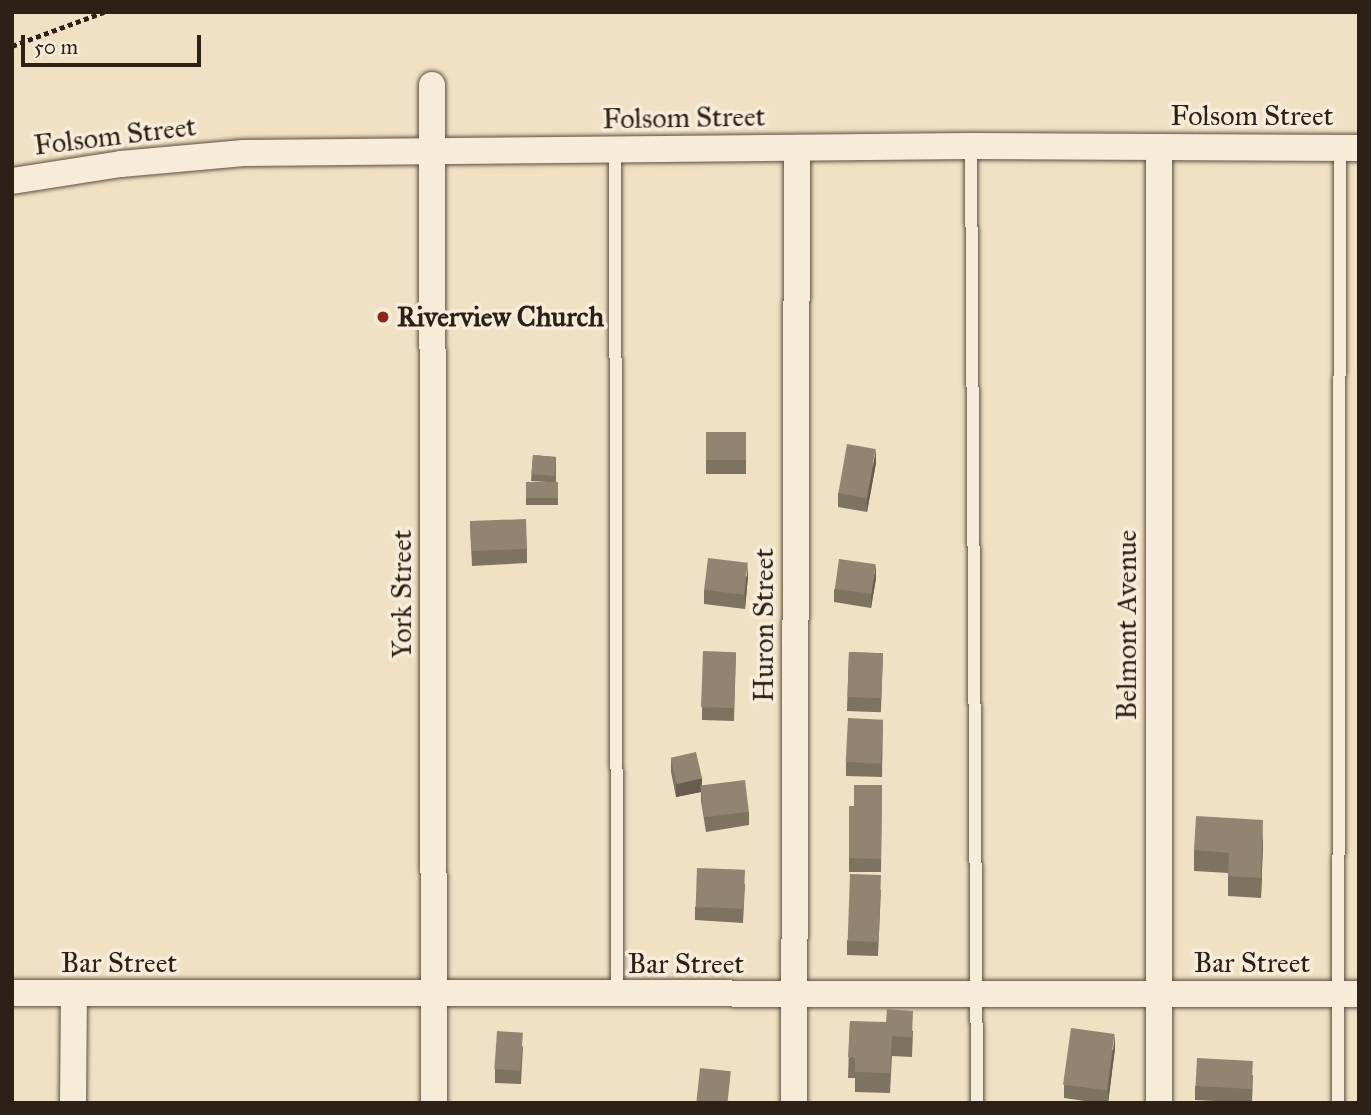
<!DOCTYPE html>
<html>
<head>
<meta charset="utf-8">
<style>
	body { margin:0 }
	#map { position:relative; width:1371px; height:1115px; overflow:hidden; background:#f1e1c4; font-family:"IM FELL Great Primer",serif }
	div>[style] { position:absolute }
	.path>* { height:4.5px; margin-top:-2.25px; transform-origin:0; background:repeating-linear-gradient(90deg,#2d2017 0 5px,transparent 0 8.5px) }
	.roads { filter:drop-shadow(0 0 2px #5e5042) drop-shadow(0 0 2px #5e5042) }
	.lane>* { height:12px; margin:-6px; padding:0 6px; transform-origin:6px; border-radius:6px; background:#f6ecd9 }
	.street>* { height:26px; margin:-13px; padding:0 13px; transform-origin:13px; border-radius:13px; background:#f6ecd9 }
	.wall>* { inset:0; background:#7e7261; transform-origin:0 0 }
	.shaded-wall>* { inset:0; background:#675c4f }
	.building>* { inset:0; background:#938471; transform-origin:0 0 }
	.dots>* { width:19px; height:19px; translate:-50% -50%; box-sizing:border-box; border:4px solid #f6ecd9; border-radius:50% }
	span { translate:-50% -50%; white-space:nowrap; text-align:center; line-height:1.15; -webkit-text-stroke:7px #f6ecd9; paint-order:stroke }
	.street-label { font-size:28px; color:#2d2017 }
	.poi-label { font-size:28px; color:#2d2017; font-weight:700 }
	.left { translate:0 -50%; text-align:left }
	.frame { position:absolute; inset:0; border:14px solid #2d2017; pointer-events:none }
	.scale { position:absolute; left:21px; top:35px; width:180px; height:32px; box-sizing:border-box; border:4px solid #2d2017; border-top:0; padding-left:9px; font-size:21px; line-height:24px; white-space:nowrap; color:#2d2017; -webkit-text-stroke:5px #f6ecd9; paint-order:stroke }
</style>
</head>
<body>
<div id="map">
	<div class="path">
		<div style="left:12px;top:46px;width:98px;rotate:-20.3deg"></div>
	</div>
	<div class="roads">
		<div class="lane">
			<div style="left:971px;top:146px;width:957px;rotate:89.64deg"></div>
			<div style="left:615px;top:150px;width:845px;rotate:89.86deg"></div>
			<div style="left:1338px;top:1103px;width:955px;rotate:-89.88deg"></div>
		</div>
		<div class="street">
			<div style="left:432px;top:85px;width:1018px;rotate:89.89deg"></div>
			<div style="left:12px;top:181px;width:110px;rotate:-8.9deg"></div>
			<div style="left:121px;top:164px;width:123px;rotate:-5.1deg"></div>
			<div style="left:244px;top:153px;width:727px;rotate:-0.55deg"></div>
			<div style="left:971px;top:146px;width:388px;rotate:0.3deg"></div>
			<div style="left:12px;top:993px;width:1347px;rotate:0.04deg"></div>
			<div style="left:73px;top:1103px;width:109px;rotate:-89.5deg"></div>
			<div style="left:794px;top:1103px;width:955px;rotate:-89.82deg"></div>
			<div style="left:1159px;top:1103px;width:956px;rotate:-90deg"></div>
		</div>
	</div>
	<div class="wall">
		<div style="left:706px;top:432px;width:40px;height:42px"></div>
		<div style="clip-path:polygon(533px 455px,556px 457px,556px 482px,558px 482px,558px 505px,526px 505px,526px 482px,547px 482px,531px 481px)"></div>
		<div style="clip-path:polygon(876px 463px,867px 512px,838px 507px,838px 493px)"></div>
		<div style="clip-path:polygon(470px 522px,527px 549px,527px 563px,472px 566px)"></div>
		<div style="clip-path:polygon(748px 576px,745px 609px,704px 604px,704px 590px)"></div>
		<div style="clip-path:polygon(876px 578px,871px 608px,834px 602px,834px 589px)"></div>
		<div style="clip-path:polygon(736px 652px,734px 721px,702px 720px,702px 707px)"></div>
		<div style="left:849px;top:652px;width:34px;height:59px;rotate:2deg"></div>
		<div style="clip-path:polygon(883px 720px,882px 777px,846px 776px,846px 762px)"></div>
		<div style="clip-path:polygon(671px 758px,702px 787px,749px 812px,749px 825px,706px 832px,701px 801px,701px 792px,676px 797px,671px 772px)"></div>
		<div style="clip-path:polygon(882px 785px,881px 872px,849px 872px,849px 806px,854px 806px)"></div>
		<div style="clip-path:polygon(1263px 840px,1261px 898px,1228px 896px,1228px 873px,1194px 871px,1194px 850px)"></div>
		<div style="clip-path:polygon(745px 884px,743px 923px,695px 920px,695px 907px)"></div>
		<div style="clip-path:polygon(881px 889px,878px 956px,847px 955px,847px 941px)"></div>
		<div style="clip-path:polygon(850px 1021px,913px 1031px,912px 1057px,892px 1056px,890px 1093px,855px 1092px,855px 1078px,848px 1078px)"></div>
		<div style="clip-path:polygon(523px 1046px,521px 1084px,495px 1083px,495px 1069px)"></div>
		<div style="clip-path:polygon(1115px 1048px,1108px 1103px,1098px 1103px,1064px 1098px,1064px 1085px)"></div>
		<div style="clip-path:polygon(1253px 1075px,1252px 1103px,1195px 1100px,1195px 1086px)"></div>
	</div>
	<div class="shaded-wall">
		<div style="clip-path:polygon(876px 449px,876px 463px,867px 512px,867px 498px)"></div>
		<div style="clip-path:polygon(748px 563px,748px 576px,745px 609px,745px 595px)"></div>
		<div style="clip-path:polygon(876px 564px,876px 578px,871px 608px,871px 594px)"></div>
		<div style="clip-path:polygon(702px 778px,702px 791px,701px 787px,701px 792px,676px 797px,676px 783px)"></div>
		<div style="clip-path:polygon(1263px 820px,1263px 840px,1261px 898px,1261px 878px)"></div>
		<div style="clip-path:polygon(1115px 1034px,1115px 1048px,1108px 1103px,1108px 1090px)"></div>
	</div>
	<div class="building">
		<div style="left:706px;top:432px;width:40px;height:28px"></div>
		<div style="left:847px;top:444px;width:29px;height:50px;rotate:10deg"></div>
		<div style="left:533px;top:455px;width:23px;height:19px;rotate:5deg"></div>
		<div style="left:526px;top:482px;width:32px;height:16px"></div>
		<div style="left:526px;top:519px;width:30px;height:56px;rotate:88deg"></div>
		<div style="left:708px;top:558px;width:40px;height:32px;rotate:7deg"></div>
		<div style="left:839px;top:559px;width:37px;height:30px;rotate:8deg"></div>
		<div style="left:703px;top:651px;width:33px;height:56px;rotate:2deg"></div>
		<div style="left:849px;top:652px;width:34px;height:45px;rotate:2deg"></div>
		<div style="left:848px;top:718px;width:35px;height:44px;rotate:3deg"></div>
		<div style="left:696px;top:752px;width:27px;height:26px;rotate:77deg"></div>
		<div style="left:745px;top:780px;width:32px;height:45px;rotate:83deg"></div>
		<div style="clip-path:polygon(854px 785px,882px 785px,881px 859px,849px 858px,849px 806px,854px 806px)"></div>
		<div style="clip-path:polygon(1196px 816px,1263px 820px,1261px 878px,1228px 876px,1229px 853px,1194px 850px)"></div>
		<div style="left:697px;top:868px;width:48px;height:39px;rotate:2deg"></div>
		<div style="left:850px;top:874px;width:31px;height:67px;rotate:2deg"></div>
		<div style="clip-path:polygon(887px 1009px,913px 1011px,912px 1037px,892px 1036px,890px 1073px,855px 1072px,855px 1058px,848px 1057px,850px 1021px,886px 1022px)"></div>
		<div style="left:1071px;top:1028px;width:44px;height:57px;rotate:8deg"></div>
		<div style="left:497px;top:1031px;width:26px;height:38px;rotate:4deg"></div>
		<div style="left:1197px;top:1058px;width:56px;height:28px;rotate:3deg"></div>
		<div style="left:700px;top:1068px;width:31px;height:35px;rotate:6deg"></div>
	</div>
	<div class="dots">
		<div style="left:383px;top:317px;background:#8f2418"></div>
	</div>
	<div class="street-label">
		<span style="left:1252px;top:116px">Folsom Street</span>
		<span style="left:684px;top:118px;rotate:-1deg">Folsom Street</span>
		<span style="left:115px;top:136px;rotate:-7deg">Folsom Street</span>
		<span style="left:402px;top:594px;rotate:-90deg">York Street</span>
		<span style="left:764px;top:625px;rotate:-90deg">Huron Street</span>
		<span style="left:1127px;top:625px;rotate:-90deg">Belmont Avenue</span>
		<span style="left:119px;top:963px">Bar Street</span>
		<span style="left:1252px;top:963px">Bar Street</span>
		<span style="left:686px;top:964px">Bar Street</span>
	</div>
	<div class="poi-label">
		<span class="left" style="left:397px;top:317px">Riverview Church</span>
	</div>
	<div class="frame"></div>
	<div class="scale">50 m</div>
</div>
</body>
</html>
